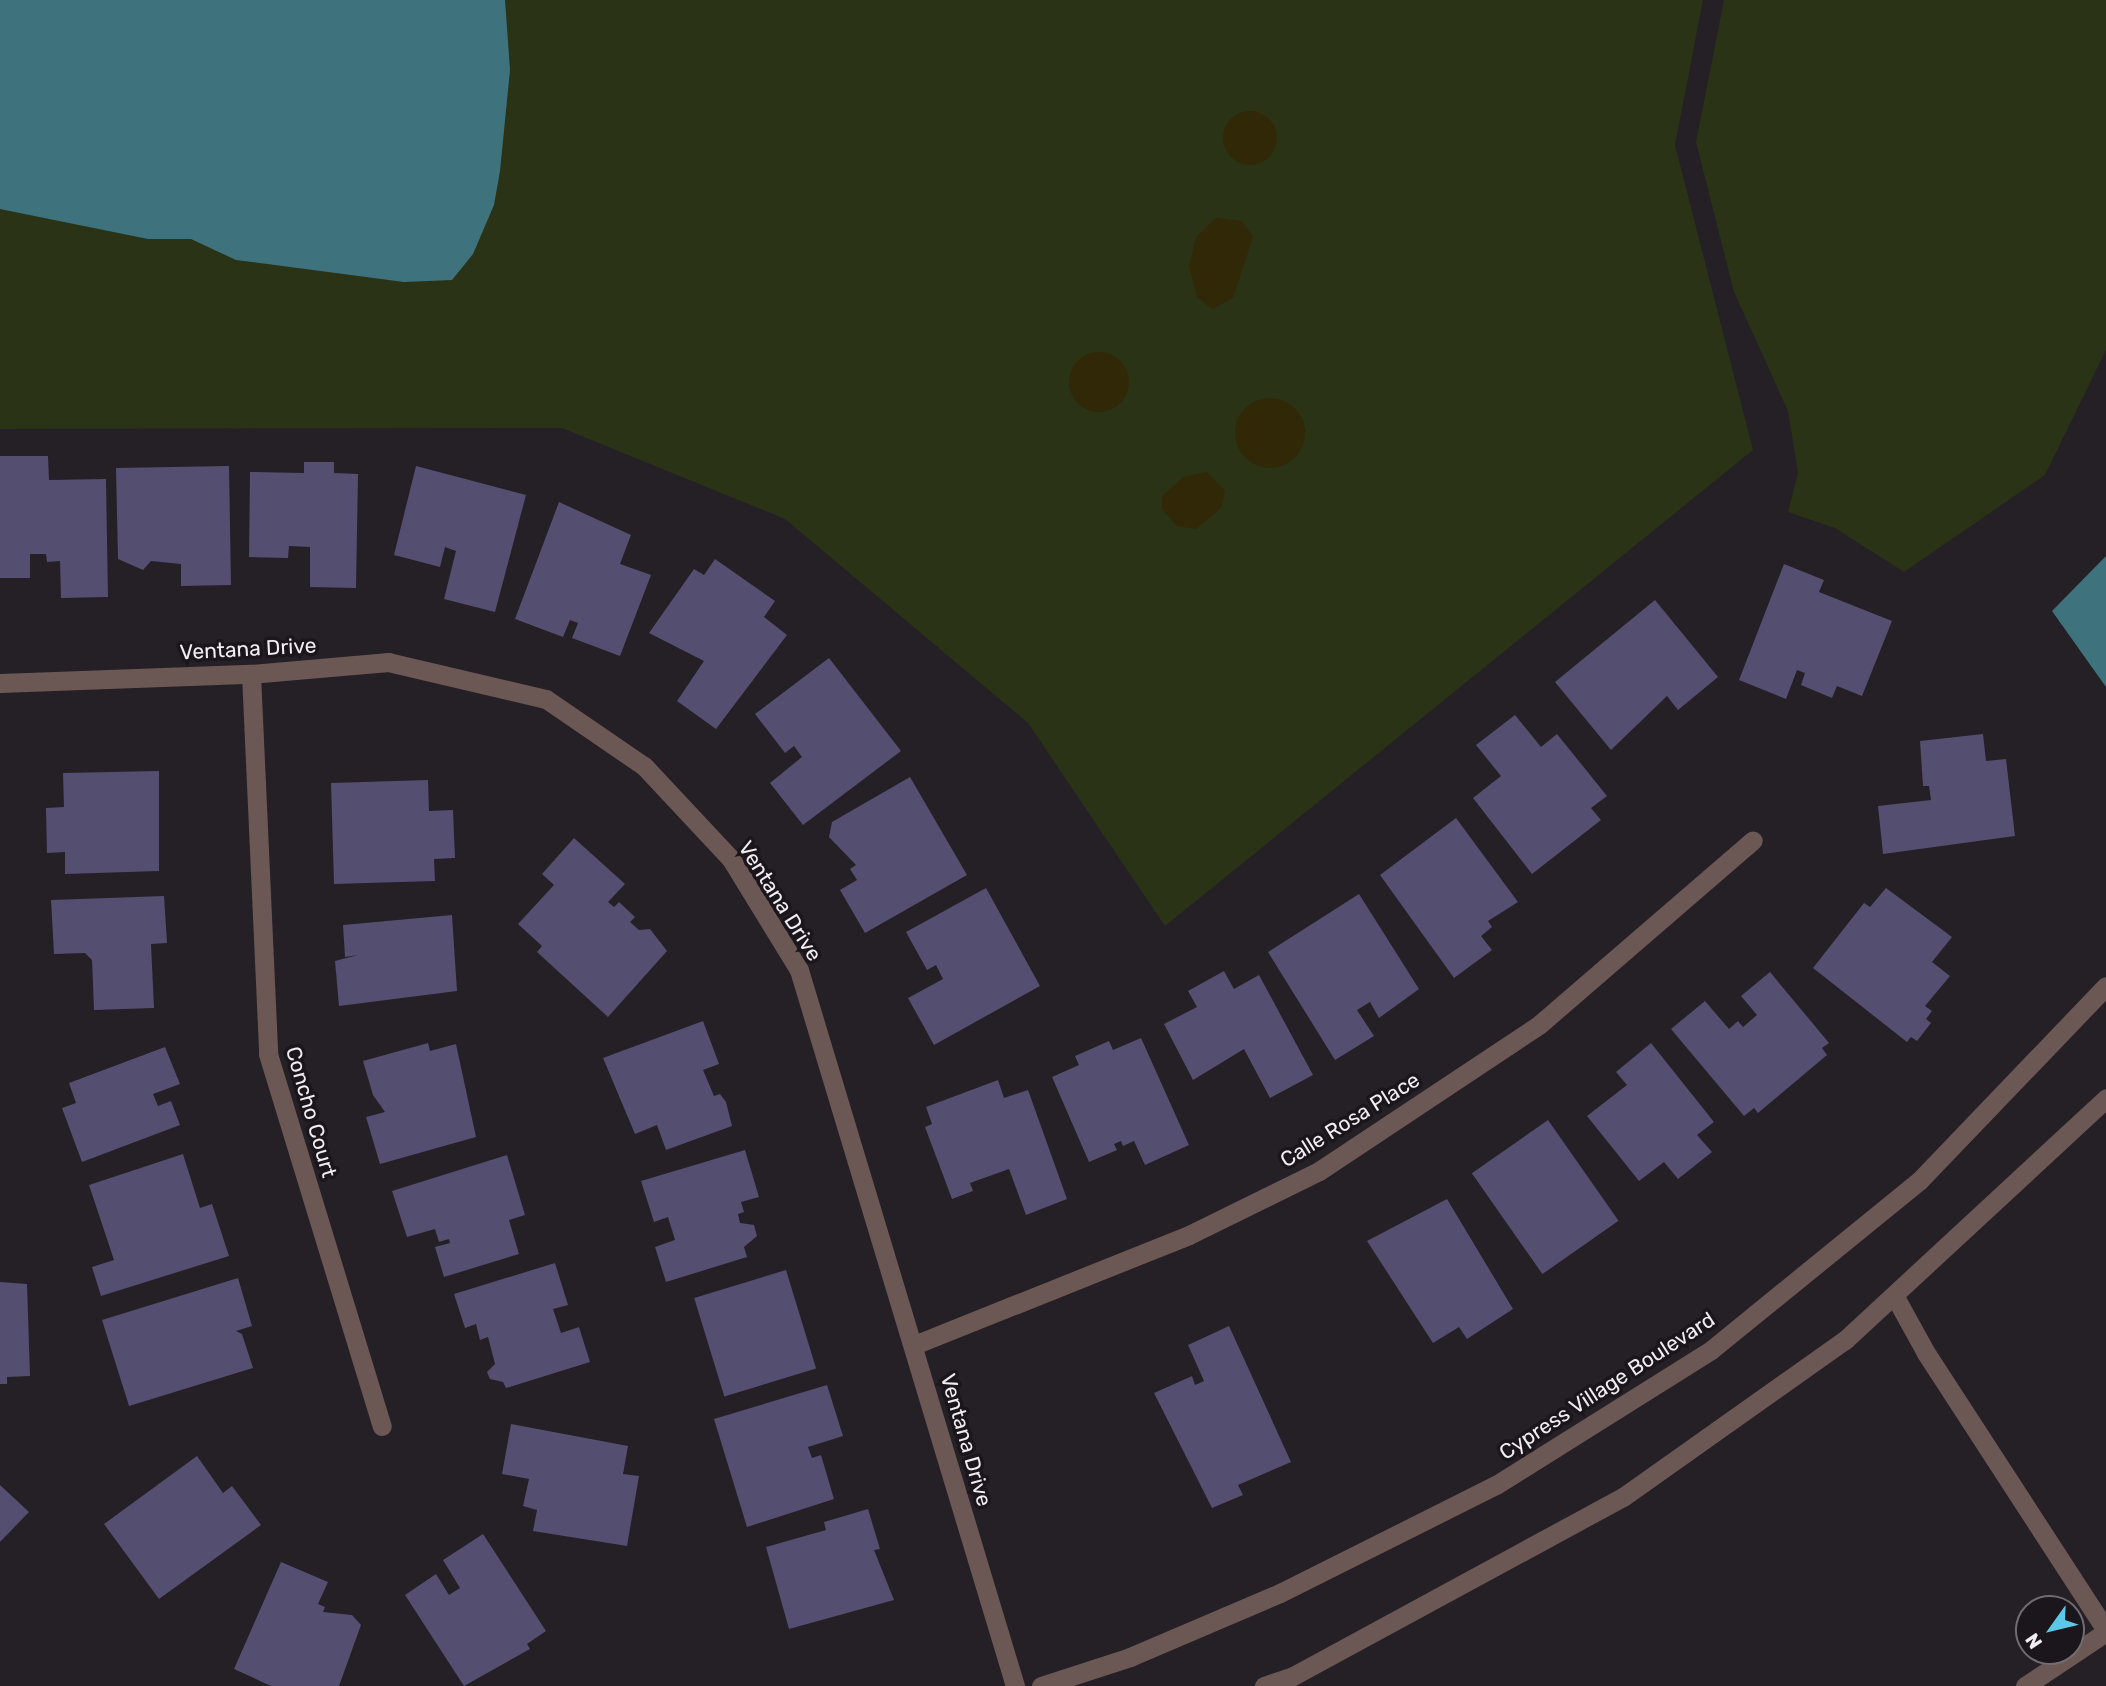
<!DOCTYPE html>
<html>
<head>
<meta charset="utf-8">
<style>
	body { margin:0 }
	#map { position:relative; width:2106px; height:1686px; overflow:hidden; background:#251f26; font-family:Rubik,sans-serif }
	div>[style] { position:absolute }
	.green>* { inset:0; background:#2b3316 }
	.sand>* { inset:0; background:#312807 }
	.round { border-radius:50% }
	.water>* { inset:0; background:#3e737e }
	.building>* { inset:0; background:#544e71; transform-origin:0 0 }
	.service>* { height:19px; margin:-9.5px; padding:0 9.5px; transform-origin:9.5px; border-radius:9.5px; background:#6b5854 }
	.minor>* { height:19px; margin:-9.5px; padding:0 9.5px; transform-origin:9.5px; border-radius:9.5px; background:#6b5854 }
	.tertiary>* { height:19px; margin:-9.5px; padding:0 9.5px; transform-origin:9.5px; border-radius:9.5px; background:#6b5854 }
	span { translate:-50% -50%; white-space:nowrap; text-align:center; line-height:1.15; -webkit-text-stroke:7px #1b161c; paint-order:stroke }
	.street-label { font-size:21px; color:#f1eef2 }
	.north { position:absolute; left:2015px; top:1595px; width:70px; height:70px; box-sizing:border-box; background:#1b161c; border:2px solid #716c72; border-radius:50%; rotate:236deg; font-size:19px; font-weight:700; line-height:28px; text-align:center; color:#f1eef2 }
	.north::after { content:''; display:block; margin:auto; width:24px; height:32px; background:#5ac8e6; clip-path:polygon(50% 0,100% 100%,50% 72%,0 100%) }
</style>
</head>
<body>
<div id="map">
	<div class="green">
		<div style="clip-path:polygon(0 0,1703px 0,1675px 145px,1753px 450px,1165px 926px,1028px 723px,785px 519px,562px 428px,0 429px)"></div>
		<div style="clip-path:polygon(1724px 0,2106px 0,2106px 350px,2045px 475px,1904px 572px,1835px 528px,1788px 512px,1798px 473px,1788px 411px,1734px 292px,1696px 142px)"></div>
	</div>
	<div class="sand">
		<div class="round" style="left:1223px;top:111px;width:54px;height:54px"></div>
		<div style="clip-path:polygon(1216px 218px,1242px 221px,1253px 237px,1233px 298px,1212px 309px,1197px 297px,1189px 266px,1196px 237px)"></div>
		<div class="round" style="left:1069px;top:352px;width:60px;height:60px"></div>
		<div class="round" style="left:1235px;top:398px;width:70px;height:70px"></div>
		<div style="clip-path:polygon(1207px 472px,1225px 491px,1221px 508px,1196px 529px,1177px 526px,1162px 509px,1162px 496px,1184px 477px)"></div>
	</div>
	<div class="water">
		<div style="clip-path:polygon(0 0,505px 0,510px 70px,500px 171px,494px 205px,473px 254px,452px 280px,404px 282px,236px 260px,191px 239px,148px 239px,0 209px)"></div>
		<div style="clip-path:polygon(2106px 556px,2106px 687px,2052px 611px)"></div>
	</div>
	<div class="building">
		<div style="clip-path:polygon(0 456px,48px 456px,49px 480px,106px 479px,108px 597px,61px 598px,60px 561px,47px 562px,46px 554px,30px 554px,30px 578px,0 578px)"></div>
		<div style="clip-path:polygon(304px 462px,334px 462px,334px 473px,358px 474px,356px 588px,310px 587px,310px 547px,289px 546px,288px 558px,249px 557px,250px 472px,304px 473px)"></div>
		<div style="clip-path:polygon(229px 466px,231px 585px,181px 586px,181px 564px,151px 561px,143px 570px,118px 559px,116px 468px)"></div>
		<div style="clip-path:polygon(416px 466px,526px 495px,495px 612px,444px 599px,456px 551px,445px 547px,440px 567px,394px 555px)"></div>
		<div style="clip-path:polygon(559px 502px,631px 535px,620px 564px,651px 575px,620px 656px,572px 638px,578px 623px,570px 620px,563px 637px,515px 619px)"></div>
		<div style="clip-path:polygon(715px 559px,775px 601px,764px 617px,787px 635px,716px 729px,677px 701px,704px 661px,649px 633px,694px 569px,704px 575px)"></div>
		<div style="clip-path:polygon(1784px 564px,1824px 580px,1819px 592px,1892px 621px,1862px 696px,1837px 686px,1832px 698px,1801px 685px,1805px 673px,1797px 670px,1786px 699px,1739px 680px)"></div>
		<div style="clip-path:polygon(1655px 600px,1718px 677px,1678px 710px,1667px 696px,1611px 750px,1555px 682px)"></div>
		<div style="clip-path:polygon(829px 658px,901px 751px,803px 825px,770px 783px,802px 757px,794px 746px,785px 753px,755px 714px)"></div>
		<div style="clip-path:polygon(1515px 715px,1541px 747px,1557px 734px,1607px 796px,1591px 808px,1601px 820px,1532px 874px,1473px 798px,1501px 776px,1476px 745px)"></div>
		<div style="clip-path:polygon(1983px 734px,1986px 761px,2006px 759px,2015px 836px,1883px 854px,1878px 806px,1931px 800px,1929px 786px,1923px 786px,1920px 741px)"></div>
		<div style="clip-path:polygon(159px 771px,159px 871px,65px 874px,65px 852px,47px 853px,46px 808px,64px 807px,63px 773px)"></div>
		<div style="clip-path:polygon(910px 777px,967px 875px,865px 933px,840px 890px,857px 880px,850px 869px,856px 865px,829px 837px,832px 822px)"></div>
		<div style="clip-path:polygon(428px 780px,429px 811px,453px 810px,455px 858px,434px 859px,435px 881px,334px 884px,331px 783px)"></div>
		<div style="clip-path:polygon(1456px 818px,1518px 902px,1488px 921px,1492px 927px,1481px 936px,1492px 950px,1454px 978px,1380px 875px)"></div>
		<div style="clip-path:polygon(574px 838px,625px 884px,608px 902px,614px 907px,619px 902px,635px 917px,630px 922px,639px 930px,650px 929px,667px 951px,608px 1017px,537px 952px,542px 946px,518px 924px,554px 885px,542px 874px)"></div>
		<div style="clip-path:polygon(986px 888px,1040px 986px,934px 1045px,908px 998px,943px 979px,936px 965px,927px 970px,906px 932px)"></div>
		<div style="clip-path:polygon(1886px 888px,1952px 937px,1932px 962px,1950px 976px,1925px 1006px,1932px 1011px,1926px 1019px,1931px 1023px,1917px 1041px,1911px 1037px,1907px 1042px,1813px 968px,1864px 903px,1870px 907px)"></div>
		<div style="clip-path:polygon(1359px 894px,1419px 989px,1379px 1018px,1370px 1002px,1357px 1010px,1374px 1036px,1335px 1060px,1268px 952px)"></div>
		<div style="clip-path:polygon(164px 896px,167px 943px,151px 944px,154px 1008px,94px 1010px,92px 960px,85px 953px,54px 954px,51px 900px)"></div>
		<div style="clip-path:polygon(452px 915px,457px 991px,339px 1006px,335px 961px,358px 955px,345px 957px,343px 925px)"></div>
		<div style="clip-path:polygon(1224px 971px,1234px 989px,1259px 975px,1313px 1075px,1270px 1098px,1244px 1049px,1193px 1080px,1164px 1024px,1197px 1007px,1188px 991px)"></div>
		<div style="clip-path:polygon(1770px 972px,1829px 1043px,1822px 1048px,1827px 1055px,1758px 1113px,1754px 1108px,1744px 1116px,1671px 1029px,1705px 1001px,1729px 1029px,1738px 1021px,1743px 1027px,1757px 1015px,1741px 996px)"></div>
		<div style="clip-path:polygon(703px 1021px,719px 1064px,703px 1070px,714px 1096px,720px 1094px,726px 1102px,732px 1126px,666px 1150px,657px 1125px,635px 1134px,603px 1058px)"></div>
		<div style="clip-path:polygon(1141px 1038px,1189px 1145px,1145px 1165px,1134px 1141px,1123px 1146px,1121px 1141px,1114px 1144px,1117px 1150px,1089px 1162px,1052px 1077px,1079px 1065px,1075px 1056px,1109px 1041px,1113px 1050px)"></div>
		<div style="clip-path:polygon(428px 1043px,430px 1051px,456px 1044px,476px 1137px,380px 1164px,366px 1117px,385px 1112px,373px 1095px,363px 1061px)"></div>
		<div style="clip-path:polygon(1651px 1043px,1714px 1122px,1697px 1135px,1712px 1152px,1678px 1179px,1664px 1162px,1639px 1181px,1587px 1116px,1627px 1085px,1616px 1072px)"></div>
		<div style="clip-path:polygon(165px 1047px,180px 1084px,153px 1094px,158px 1106px,171px 1101px,180px 1125px,82px 1162px,62px 1108px,76px 1103px,69px 1083px)"></div>
		<div style="clip-path:polygon(998px 1080px,1004px 1098px,1028px 1090px,1067px 1199px,1026px 1215px,1009px 1169px,970px 1183px,973px 1191px,952px 1199px,925px 1127px,932px 1124px,926px 1107px)"></div>
		<div style="left:1548px;top:1120px;width:123px;height:93px;rotate:55deg"></div>
		<div style="clip-path:polygon(745px 1150px,759px 1197px,741px 1202px,744px 1212px,738px 1214px,740px 1223px,754px 1225px,757px 1236px,744px 1247px,747px 1257px,666px 1282px,655px 1247px,675px 1240px,668px 1217px,654px 1222px,641px 1181px)"></div>
		<div style="clip-path:polygon(183px 1154px,200px 1208px,212px 1204px,229px 1256px,101px 1296px,92px 1267px,114px 1260px,89px 1185px)"></div>
		<div style="clip-path:polygon(507px 1155px,525px 1215px,509px 1220px,519px 1254px,444px 1277px,435px 1247px,450px 1243px,449px 1239px,439px 1242px,435px 1229px,407px 1237px,392px 1191px)"></div>
		<div style="clip-path:polygon(1447px 1199px,1513px 1309px,1467px 1339px,1459px 1327px,1433px 1343px,1367px 1241px)"></div>
		<div style="clip-path:polygon(555px 1263px,568px 1305px,553px 1309px,561px 1333px,579px 1327px,590px 1362px,506px 1388px,503px 1382px,490px 1379px,487px 1372px,495px 1364px,488px 1337px,480px 1340px,476px 1324px,465px 1328px,454px 1294px)"></div>
		<div style="left:786px;top:1270px;width:103px;height:96px;rotate:73deg"></div>
		<div style="clip-path:polygon(238px 1278px,252px 1326px,236px 1331px,242px 1334px,253px 1368px,129px 1406px,102px 1320px)"></div>
		<div style="clip-path:polygon(0 1282px,27px 1284px,30px 1376px,7px 1377px,7px 1384px,0 1384px)"></div>
		<div style="clip-path:polygon(1229px 1326px,1291px 1462px,1238px 1485px,1243px 1495px,1212px 1508px,1154px 1393px,1192px 1376px,1195px 1385px,1204px 1381px,1188px 1345px)"></div>
		<div style="clip-path:polygon(827px 1385px,843px 1436px,808px 1447px,812px 1458px,821px 1455px,834px 1499px,747px 1527px,714px 1419px)"></div>
		<div style="clip-path:polygon(511px 1424px,628px 1446px,623px 1474px,639px 1476px,627px 1546px,533px 1531px,537px 1510px,523px 1506px,529px 1479px,502px 1474px)"></div>
		<div style="clip-path:polygon(197px 1456px,223px 1493px,232px 1486px,261px 1525px,159px 1599px,104px 1524px)"></div>
		<div style="clip-path:polygon(0 1485px,29px 1512px,0 1542px)"></div>
		<div style="clip-path:polygon(868px 1509px,880px 1549px,874px 1550px,894px 1600px,789px 1629px,766px 1547px,826px 1530px,824px 1522px)"></div>
		<div style="clip-path:polygon(483px 1534px,546px 1631px,527px 1644px,530px 1649px,464px 1686px,405px 1595px,436px 1574px,449px 1595px,460px 1588px,443px 1560px)"></div>
		<div style="clip-path:polygon(281px 1562px,328px 1582px,318px 1604px,325px 1607px,323px 1612px,352px 1615px,361px 1625px,339px 1686px,271px 1686px,234px 1669px)"></div>
	</div>
	<div class="service">
		<div style="left:1894px;top:1295px;width:66px;rotate:61.1deg"></div>
		<div style="left:1926px;top:1353px;width:330px;rotate:57deg"></div>
		<div style="left:2025px;top:1686px;width:97px;rotate:-33.7deg"></div>
	</div>
	<div class="minor">
		<div style="left:251px;top:674px;width:380px;rotate:87.4deg"></div>
		<div style="left:268px;top:1054px;width:389px;rotate:73deg"></div>
		<div style="left:0;top:683px;width:251px;rotate:-2.1deg"></div>
		<div style="left:251px;top:674px;width:138px;rotate:-5deg"></div>
		<div style="left:388px;top:662px;width:162px;rotate:13.2deg"></div>
		<div style="left:546px;top:699px;width:119px;rotate:34.4deg"></div>
		<div style="left:644px;top:766px;width:127px;rotate:46.9deg"></div>
		<div style="left:731px;top:859px;width:130px;rotate:58.5deg"></div>
		<div style="left:799px;top:970px;width:748px;rotate:73.21deg"></div>
		<div style="left:914px;top:1345px;width:296px;rotate:-21.8deg"></div>
		<div style="left:1189px;top:1235px;width:145px;rotate:-26.2deg"></div>
		<div style="left:1319px;top:1171px;width:265px;rotate:-33.6deg"></div>
		<div style="left:1540px;top:1024px;width:281px;rotate:-40.8deg"></div>
	</div>
	<div class="tertiary">
		<div style="left:1041px;top:1686px;width:94px;rotate:-18deg"></div>
		<div style="left:1130px;top:1657px;width:163px;rotate:-23.1deg"></div>
		<div style="left:1280px;top:1593px;width:241px;rotate:-26.6deg"></div>
		<div style="left:1496px;top:1485px;width:254px;rotate:-32.1deg"></div>
		<div style="left:1711px;top:1350px;width:268px;rotate:-39.1deg"></div>
		<div style="left:1919px;top:1181px;width:270px;rotate:-46.2deg"></div>
		<div style="left:1264px;top:1686px;width:31px;rotate:-19deg"></div>
		<div style="left:1293px;top:1676px;width:375px;rotate:-28.5deg"></div>
		<div style="left:1623px;top:1497px;width:272px;rotate:-35.3deg"></div>
		<div style="left:1845px;top:1340px;width:356px;rotate:-42.8deg"></div>
	</div>
	<div class="street-label">
		<span style="left:248px;top:649px;rotate:-3deg">Ventana Drive</span>
		<span style="left:780px;top:901px;rotate:58deg">Ventana Drive</span>
		<span style="left:311px;top:1112px;rotate:74deg">Concho Court</span>
		<span style="left:1350px;top:1120px;rotate:-32deg">Calle Rosa Place</span>
		<span style="left:1607px;top:1386px;rotate:-33deg">Cypress Village Boulevard</span>
		<span style="left:966px;top:1440px;rotate:74deg">Ventana Drive</span>
	</div>
	<div class="north">N</div>
</div>
</body>
</html>
